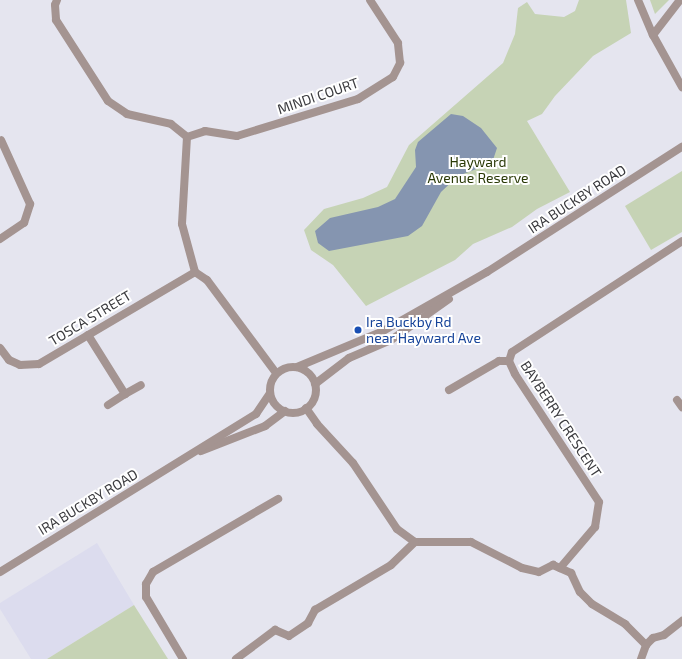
<!DOCTYPE html>
<html>
<head>
<meta charset="utf-8">
<style>
	body { margin:0 }
	#map { position:relative; width:682px; height:659px; overflow:hidden; background:#e5e5ef; font-family:"Exo 2",sans-serif }
	div>[style] { position:absolute }
	.built>* { inset:0; background:#dcdcee }
	.green>* { inset:0; background:#c6d3b5 }
	.water>* { inset:0; background:#8595b0 }
	.minor>* { height:8px; margin:-4px; padding:0 4px; transform-origin:4px; border-radius:4px; background:#a49491 }
	.tertiary>* { height:8px; margin:-4px; padding:0 4px; transform-origin:4px; border-radius:4px; background:#a49491 }
	.tertiary>.ring { margin:-4px; padding:0; box-sizing:content-box; background:none; border:8px solid #a49491; border-radius:50% }
	.dots>* { width:11px; height:11px; translate:-50% -50%; box-sizing:border-box; border:2px solid #fff; border-radius:50% }
	span { translate:-50% -50%; white-space:nowrap; text-align:center; line-height:1.15; -webkit-text-stroke:4px #fff; paint-order:stroke }
	.street-label { font-size:14px; color:#3b3b3f }
	.park-label { font-size:14px; color:#293906 }
	.transit-label { font-size:14px; color:#164399 }
	.left { translate:0 -50%; text-align:left }
</style>
</head>
<body>
<div id="map">
	<div class="built">
		<div style="clip-path:polygon(97px 543px,134px 605px,47px 659px,31px 659px,0 609px,0 603px)"></div>
	</div>
	<div class="green">
		<div style="clip-path:polygon(579px 0,626px 0,631px 33px,593px 56px,555px 96px,542px 114px,527px 121px,570px 192px,537px 209px,512px 227px,473px 244px,455px 260px,366px 306px,333px 265px,311px 250px,304px 230px,324px 209px,363px 198px,387px 187px,409px 145px,503px 63px,515px 34px,518px 8px,527px 2px,535px 14px,564px 17px,575px 11px)"></div>
		<div style="clip-path:polygon(650px 0,669px 0,655px 14px)"></div>
		<div style="clip-path:polygon(682px 171px,682px 232px,651px 250px,625px 206px)"></div>
		<div style="clip-path:polygon(134px 605px,168px 659px,47px 659px)"></div>
	</div>
	<div class="water">
		<div style="clip-path:polygon(451px 114px,463px 116px,481px 128px,497px 148px,492px 163px,458px 176px,441px 192px,422px 226px,408px 236px,329px 251px,318px 243px,315px 231px,330px 218px,378px 207px,395px 199px,416px 167px,415px 150px,418px 142px)"></div>
	</div>
	<div class="minor">
		<div style="left:57px;top:0;width:5px;rotate:112deg"></div>
		<div style="left:55px;top:5px;width:15px;rotate:86deg"></div>
		<div style="left:56px;top:20px;width:96px;rotate:57.3deg"></div>
		<div style="left:108px;top:101px;width:23px;rotate:34deg"></div>
		<div style="left:127px;top:114px;width:45px;rotate:12.8deg"></div>
		<div style="left:171px;top:124px;width:21px;rotate:39deg"></div>
		<div style="left:187px;top:137px;width:87px;rotate:93.3deg"></div>
		<div style="left:182px;top:224px;width:50px;rotate:74.8deg"></div>
		<div style="left:195px;top:272px;width:14px;rotate:34deg"></div>
		<div style="left:207px;top:280px;width:116px;rotate:53.4deg"></div>
		<div style="left:638px;top:0;width:38px;rotate:67deg"></div>
		<div style="left:653px;top:35px;width:60px;rotate:60.9deg"></div>
		<div style="left:653px;top:35px;width:44px;rotate:-52.4deg"></div>
		<div style="left:187px;top:137px;width:19px;rotate:-18deg"></div>
		<div style="left:205px;top:131px;width:32px;rotate:9deg"></div>
		<div style="left:237px;top:136px;width:127px;rotate:-17deg"></div>
		<div style="left:358px;top:99px;width:41px;rotate:-32.2deg"></div>
		<div style="left:393px;top:77px;width:16px;rotate:-63deg"></div>
		<div style="left:400px;top:63px;width:20px;rotate:-96deg"></div>
		<div style="left:398px;top:43px;width:51px;rotate:-123.1deg"></div>
		<div style="left:0;top:239px;width:29px;rotate:-34deg"></div>
		<div style="left:24px;top:223px;width:20px;rotate:-72deg"></div>
		<div style="left:30px;top:204px;width:70px;rotate:-114.4deg"></div>
		<div style="left:88px;top:335px;width:70px;rotate:57.9deg"></div>
		<div style="left:125px;top:394px;width:18px;rotate:-29deg"></div>
		<div style="left:0;top:348px;width:15px;rotate:53deg"></div>
		<div style="left:9px;top:360px;width:12px;rotate:24deg"></div>
		<div style="left:20px;top:365px;width:19px;rotate:-3deg"></div>
		<div style="left:39px;top:364px;width:181px;rotate:-30.5deg"></div>
		<div style="left:449px;top:390px;width:58px;rotate:-30.1deg"></div>
		<div style="left:499px;top:361px;width:10px"></div>
		<div style="left:677px;top:400px;width:9px;rotate:54deg"></div>
		<div style="left:108px;top:405px;width:20px;rotate:-33deg"></div>
		<div style="left:306px;top:408px;width:19px;rotate:55deg"></div>
		<div style="left:317px;top:424px;width:53px;rotate:47.3deg"></div>
		<div style="left:353px;top:463px;width:79px;rotate:56.3deg"></div>
		<div style="left:397px;top:529px;width:22px;rotate:36deg"></div>
		<div style="left:415px;top:542px;width:56px"></div>
		<div style="left:471px;top:542px;width:57px;rotate:27deg"></div>
		<div style="left:522px;top:568px;width:17px;rotate:13deg"></div>
		<div style="left:539px;top:572px;width:16px;rotate:-27deg"></div>
		<div style="left:553px;top:565px;width:20px;rotate:24deg"></div>
		<div style="left:571px;top:573px;width:21px;rotate:65deg"></div>
		<div style="left:580px;top:592px;width:17px;rotate:45deg"></div>
		<div style="left:592px;top:604px;width:39px;rotate:31deg"></div>
		<div style="left:625px;top:624px;width:30px;rotate:45deg"></div>
		<div style="left:560px;top:568px;width:54px;rotate:-49.5deg"></div>
		<div style="left:595px;top:527px;width:25px;rotate:-81deg"></div>
		<div style="left:599px;top:502px;width:153px;rotate:-123.3deg"></div>
		<div style="left:515px;top:374px;width:14px;rotate:-115deg"></div>
		<div style="left:509px;top:361px;width:9px;rotate:-72deg"></div>
		<div style="left:512px;top:352px;width:203px;rotate:-33.1deg"></div>
		<div style="left:183px;top:659px;width:72px;rotate:-120.8deg"></div>
		<div style="left:146px;top:597px;width:13px;rotate:-90deg"></div>
		<div style="left:146px;top:584px;width:14px;rotate:-60deg"></div>
		<div style="left:153px;top:572px;width:145px;rotate:-30.3deg"></div>
		<div style="left:236px;top:659px;width:49px;rotate:-36.6deg"></div>
		<div style="left:275px;top:630px;width:15px;rotate:23deg"></div>
		<div style="left:289px;top:636px;width:23px;rotate:-34deg"></div>
		<div style="left:308px;top:623px;width:15px;rotate:-62deg"></div>
		<div style="left:315px;top:610px;width:88px;rotate:-30.6deg"></div>
		<div style="left:391px;top:565px;width:33px;rotate:-44deg"></div>
		<div style="left:641px;top:659px;width:15px;rotate:-70deg"></div>
		<div style="left:646px;top:645px;width:10px;rotate:-45deg"></div>
		<div style="left:653px;top:638px;width:11px;rotate:-15deg"></div>
		<div style="left:664px;top:635px;width:23px;rotate:-38deg"></div>
	</div>
	<div class="tertiary">
		<div class="ring" style="left:270px;top:367px;width:38px;height:38px"></div>
		<div style="left:297px;top:367px;width:93px;rotate:-22.7deg"></div>
		<div style="left:383px;top:331px;width:120px;rotate:-29.6deg"></div>
		<div style="left:487px;top:272px;width:232px;rotate:-32.7deg"></div>
		<div style="left:315px;top:384px;width:43px;rotate:-37.4deg"></div>
		<div style="left:349px;top:358px;width:46px;rotate:-23.2deg"></div>
		<div style="left:391px;top:340px;width:71px;rotate:-35.3deg"></div>
		<div style="left:201px;top:451px;width:69px;rotate:-21.3deg"></div>
		<div style="left:265px;top:426px;width:25px;rotate:-37deg"></div>
		<div style="left:0;top:572px;width:301px;rotate:-31.7deg"></div>
		<div style="left:256px;top:414px;width:25px;rotate:-56deg"></div>
	</div>
	<div class="dots">
		<div style="left:358px;top:330px;background:#1a4fb4"></div>
	</div>
	<div class="street-label">
		<span style="left:318px;top:96px;rotate:-19deg">MINDI COURT</span>
		<span style="left:577px;top:199px;rotate:-33deg">IRA BUCKBY ROAD</span>
		<span style="left:90px;top:318px;rotate:-31deg">TOSCA STREET</span>
		<span style="left:561px;top:419px;rotate:57deg">BAYBERRY CRESCENT</span>
		<span style="left:88px;top:502px;rotate:-31deg">IRA BUCKBY ROAD</span>
	</div>
	<div class="park-label">
		<span style="left:478px;top:170px">Hayward<br>Avenue Reserve</span>
	</div>
	<div class="transit-label">
		<span class="left" style="left:366px;top:330px">Ira Buckby Rd<br>near Hayward Ave</span>
	</div>
</div>
</body>
</html>
